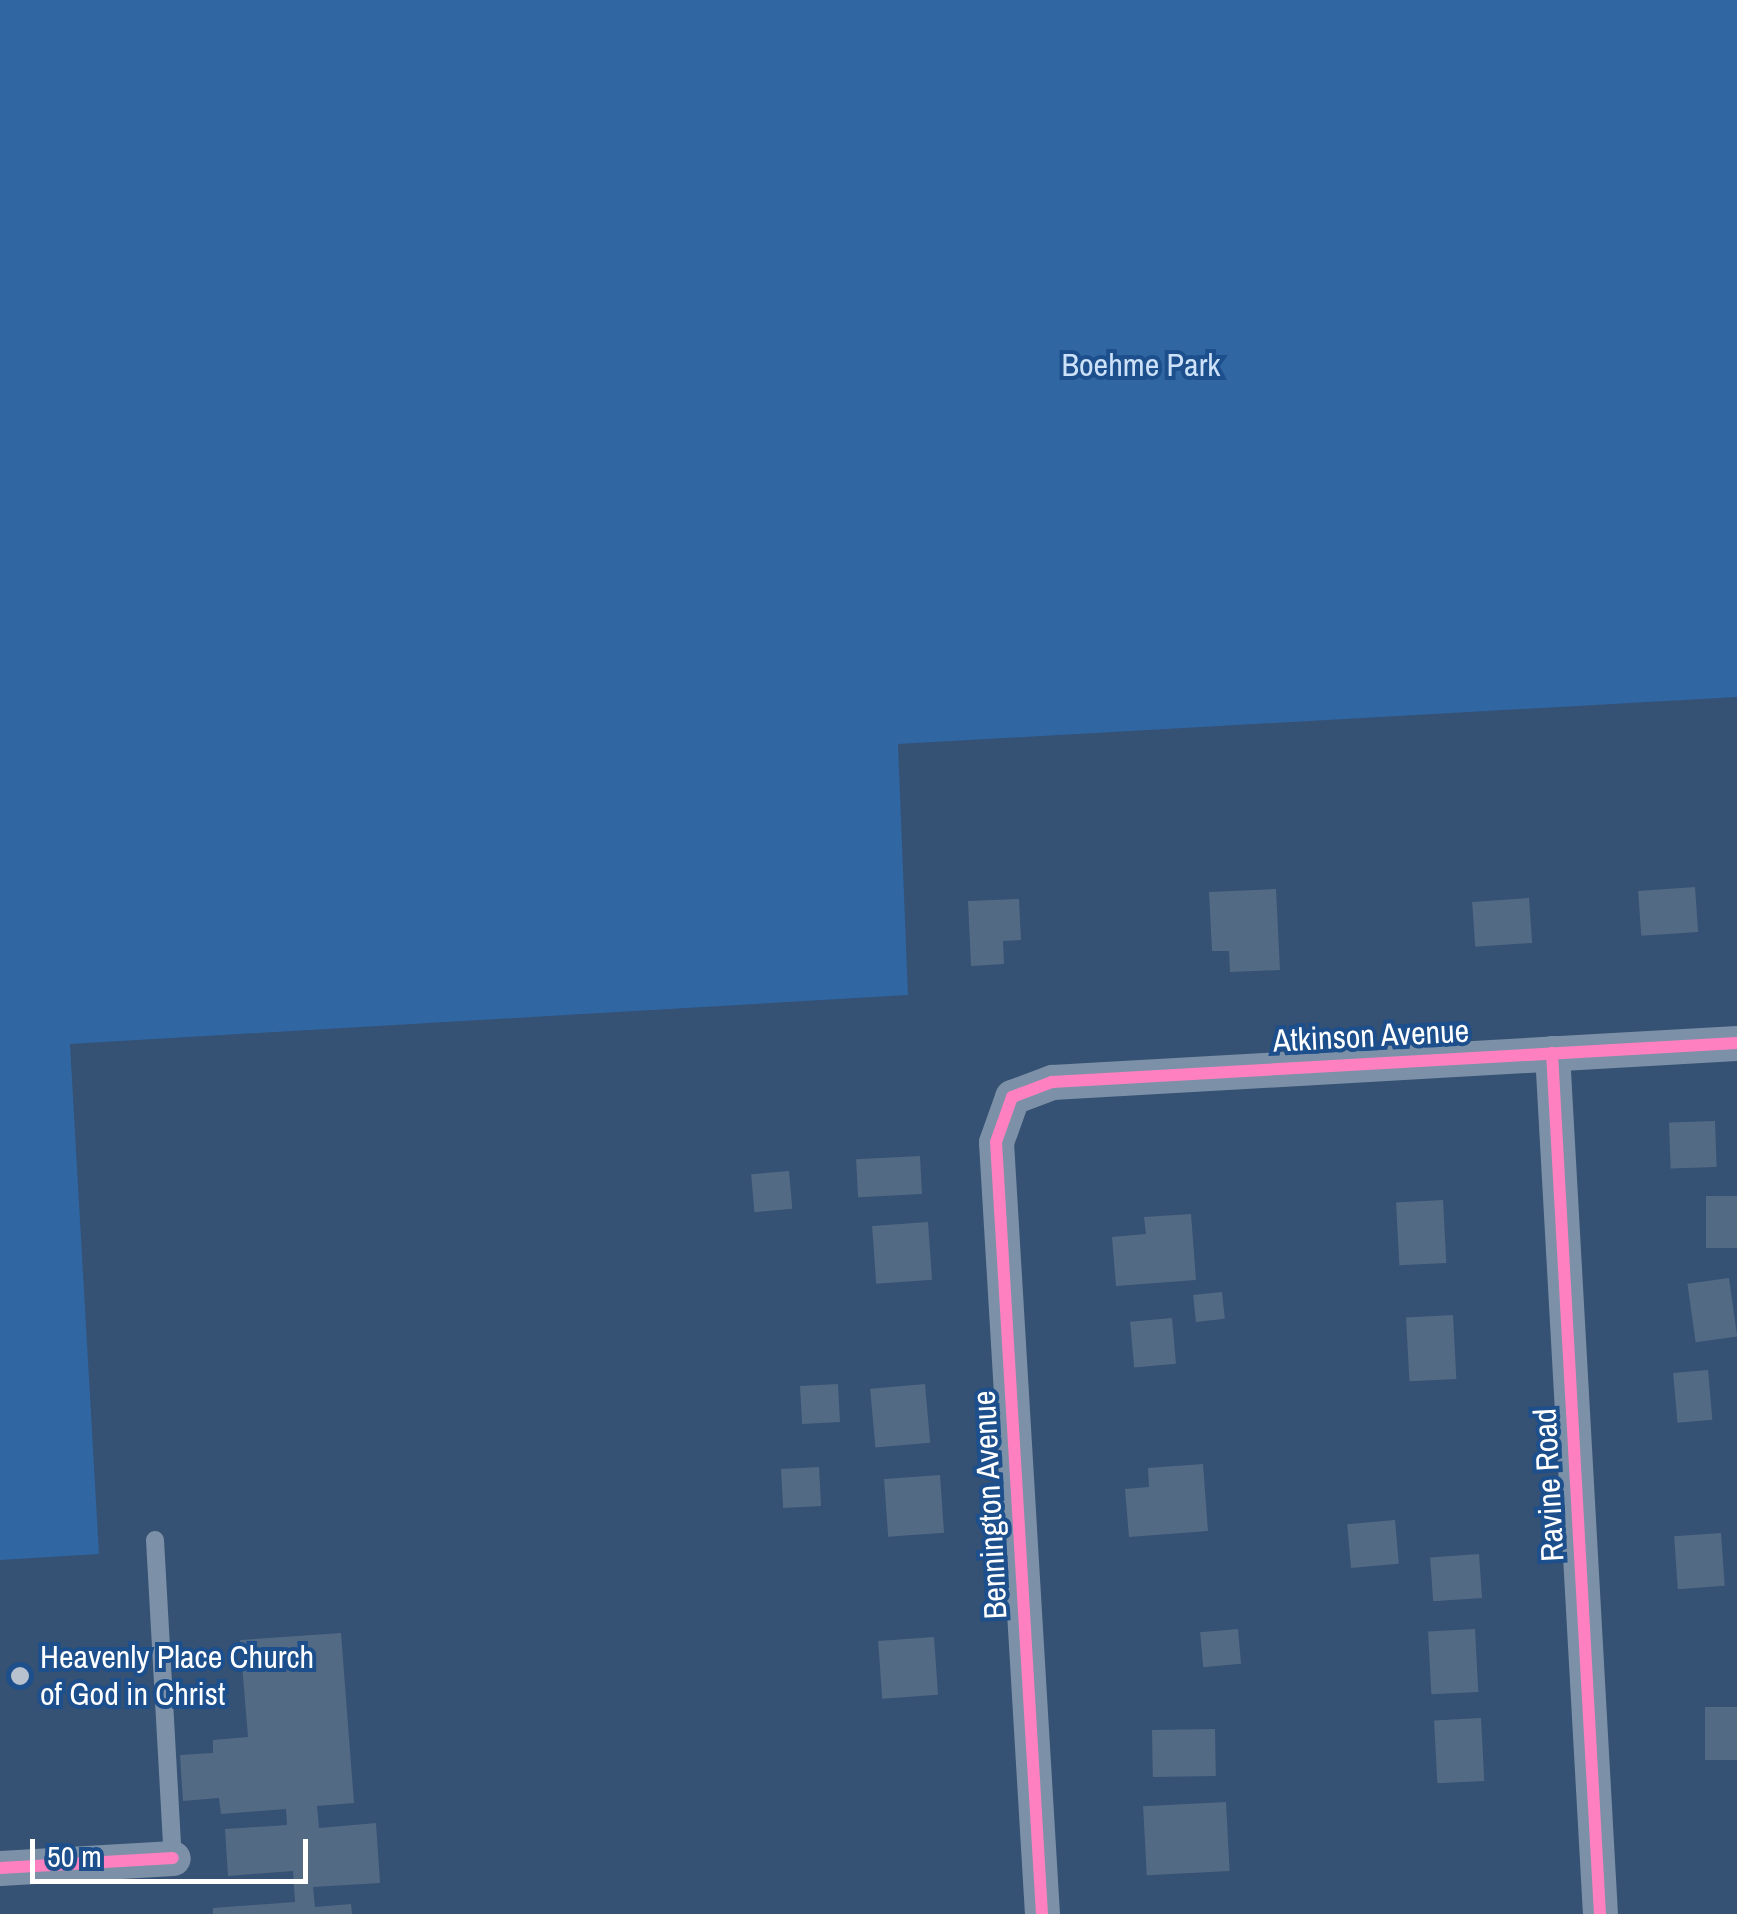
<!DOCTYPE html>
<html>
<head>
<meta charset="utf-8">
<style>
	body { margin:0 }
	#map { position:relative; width:1737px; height:1914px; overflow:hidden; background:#355173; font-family:"Archivo Narrow",sans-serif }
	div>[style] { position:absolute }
	.green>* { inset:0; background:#3066a2 }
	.building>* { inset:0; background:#536a85; transform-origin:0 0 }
	.lane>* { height:18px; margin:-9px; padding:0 9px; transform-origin:9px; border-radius:9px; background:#7c91a7 }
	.street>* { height:35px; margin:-17.5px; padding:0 17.5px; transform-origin:17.5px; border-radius:17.5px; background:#7c91a7 }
	.cycleway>* { height:12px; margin:-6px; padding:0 6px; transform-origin:6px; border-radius:6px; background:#ff80c0 }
	.dots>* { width:28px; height:28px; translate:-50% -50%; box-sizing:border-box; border:5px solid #1c4f8c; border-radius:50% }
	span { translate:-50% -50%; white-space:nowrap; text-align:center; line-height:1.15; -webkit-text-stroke:8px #1c4f8c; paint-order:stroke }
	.park-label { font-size:32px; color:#cde2f9 }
	.street-label { font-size:32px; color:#fff }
	.poi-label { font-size:32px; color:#fff }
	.left { translate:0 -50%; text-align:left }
	.scale { position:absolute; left:30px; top:1839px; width:278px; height:45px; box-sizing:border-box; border:5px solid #fff; border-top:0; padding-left:12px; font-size:30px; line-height:35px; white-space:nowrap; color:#fff; -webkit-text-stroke:8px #1c4f8c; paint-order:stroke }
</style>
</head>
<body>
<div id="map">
	<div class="green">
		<div style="clip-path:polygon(0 0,1737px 0,1737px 697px,898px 744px,908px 995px,70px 1044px,99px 1554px,0 1560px)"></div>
	</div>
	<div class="building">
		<div style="left:1695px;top:887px;width:45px;height:57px;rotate:86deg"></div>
		<div style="clip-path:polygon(1276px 889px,1280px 970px,1230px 972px,1229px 951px,1212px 951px,1209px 892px)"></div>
		<div style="left:1529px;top:898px;width:45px;height:57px;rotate:86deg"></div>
		<div style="clip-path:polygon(1019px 899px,1021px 940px,1003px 941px,1004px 964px,971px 966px,968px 901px)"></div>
		<div style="left:1715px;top:1121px;width:46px;height:46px;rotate:88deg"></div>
		<div style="left:920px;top:1156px;width:38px;height:64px;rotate:87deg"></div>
		<div style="left:789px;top:1171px;width:38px;height:38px;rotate:85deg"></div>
		<div style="left:1737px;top:1196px;width:52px;height:31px;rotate:90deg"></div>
		<div style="left:1443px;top:1200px;width:63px;height:47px;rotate:87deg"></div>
		<div style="clip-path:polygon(1191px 1214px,1196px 1280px,1116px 1286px,1112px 1237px,1146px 1234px,1144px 1217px)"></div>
		<div style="left:928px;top:1222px;width:58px;height:56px;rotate:86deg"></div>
		<div style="left:1729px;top:1278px;width:59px;height:42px;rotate:82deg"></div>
		<div style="left:1222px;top:1292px;width:27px;height:29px;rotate:84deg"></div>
		<div style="left:1453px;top:1315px;width:64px;height:47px;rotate:87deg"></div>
		<div style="left:1172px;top:1318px;width:46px;height:42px;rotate:85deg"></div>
		<div style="left:1708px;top:1370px;width:50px;height:35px;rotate:85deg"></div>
		<div style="left:838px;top:1384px;width:38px;height:38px;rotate:87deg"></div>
		<div style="left:925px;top:1384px;width:59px;height:55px;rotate:85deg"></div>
		<div style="clip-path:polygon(1203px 1464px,1208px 1531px,1129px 1537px,1125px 1489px,1149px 1487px,1148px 1468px)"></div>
		<div style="left:819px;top:1467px;width:39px;height:38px;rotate:87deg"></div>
		<div style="left:940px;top:1475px;width:58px;height:56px;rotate:86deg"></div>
		<div style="left:1395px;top:1520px;width:44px;height:48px;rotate:85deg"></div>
		<div style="left:1721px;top:1533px;width:53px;height:47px;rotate:86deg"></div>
		<div style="left:1479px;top:1554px;width:44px;height:49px;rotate:86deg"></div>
		<div style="left:1238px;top:1629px;width:35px;height:38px;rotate:85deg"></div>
		<div style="left:1475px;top:1629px;width:63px;height:47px;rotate:87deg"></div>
		<div style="clip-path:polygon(341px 1633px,354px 1803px,317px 1806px,319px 1828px,376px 1823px,380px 1883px,313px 1887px,315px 1907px,351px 1904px,352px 1914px,213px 1914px,213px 1908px,295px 1902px,293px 1871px,228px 1876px,225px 1829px,287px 1825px,286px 1809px,221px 1814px,219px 1798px,183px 1801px,180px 1755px,213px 1753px,213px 1740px,248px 1737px,240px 1640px)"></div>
		<div style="left:934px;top:1637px;width:58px;height:56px;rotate:86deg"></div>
		<div style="left:1737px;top:1707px;width:53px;height:32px;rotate:90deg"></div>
		<div style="left:1481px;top:1718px;width:63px;height:47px;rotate:87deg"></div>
		<div style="left:1215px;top:1729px;width:47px;height:63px;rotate:89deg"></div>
		<div style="left:1226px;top:1802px;width:69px;height:83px;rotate:87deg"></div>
	</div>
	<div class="lane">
		<div style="left:155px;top:1540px;width:319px;rotate:86.8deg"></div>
	</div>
	<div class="street">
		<div style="left:1552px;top:1053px;width:862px;rotate:86.81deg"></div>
		<div style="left:0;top:1868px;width:173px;rotate:-3.3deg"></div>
		<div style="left:1042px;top:1914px;width:773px;rotate:-93.41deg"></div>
		<div style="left:996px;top:1142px;width:48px;rotate:-70.4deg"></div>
		<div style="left:1012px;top:1097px;width:43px;rotate:-20.6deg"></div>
		<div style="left:1052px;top:1082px;width:686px;rotate:-3.26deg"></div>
	</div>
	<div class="cycleway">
		<div style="left:1552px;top:1053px;width:862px;rotate:86.81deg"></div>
		<div style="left:0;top:1868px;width:173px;rotate:-3.3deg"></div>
		<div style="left:1042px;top:1914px;width:773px;rotate:-93.41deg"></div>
		<div style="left:996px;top:1142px;width:48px;rotate:-70.4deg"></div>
		<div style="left:1012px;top:1097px;width:43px;rotate:-20.6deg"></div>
		<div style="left:1052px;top:1082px;width:686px;rotate:-3.26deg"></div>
	</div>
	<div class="dots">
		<div style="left:20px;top:1676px;background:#b8c2ce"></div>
	</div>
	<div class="park-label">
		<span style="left:1141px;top:365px">Boehme Park</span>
	</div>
	<div class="street-label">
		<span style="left:1371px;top:1036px;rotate:-3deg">Atkinson Avenue</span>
		<span style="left:1549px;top:1485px;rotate:-93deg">Ravine Road</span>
		<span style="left:990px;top:1505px;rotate:-93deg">Bennington Avenue</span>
	</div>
	<div class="poi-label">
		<span class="left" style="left:40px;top:1676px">Heavenly Place Church<br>of God in Christ</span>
	</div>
	<div class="scale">50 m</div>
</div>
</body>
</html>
